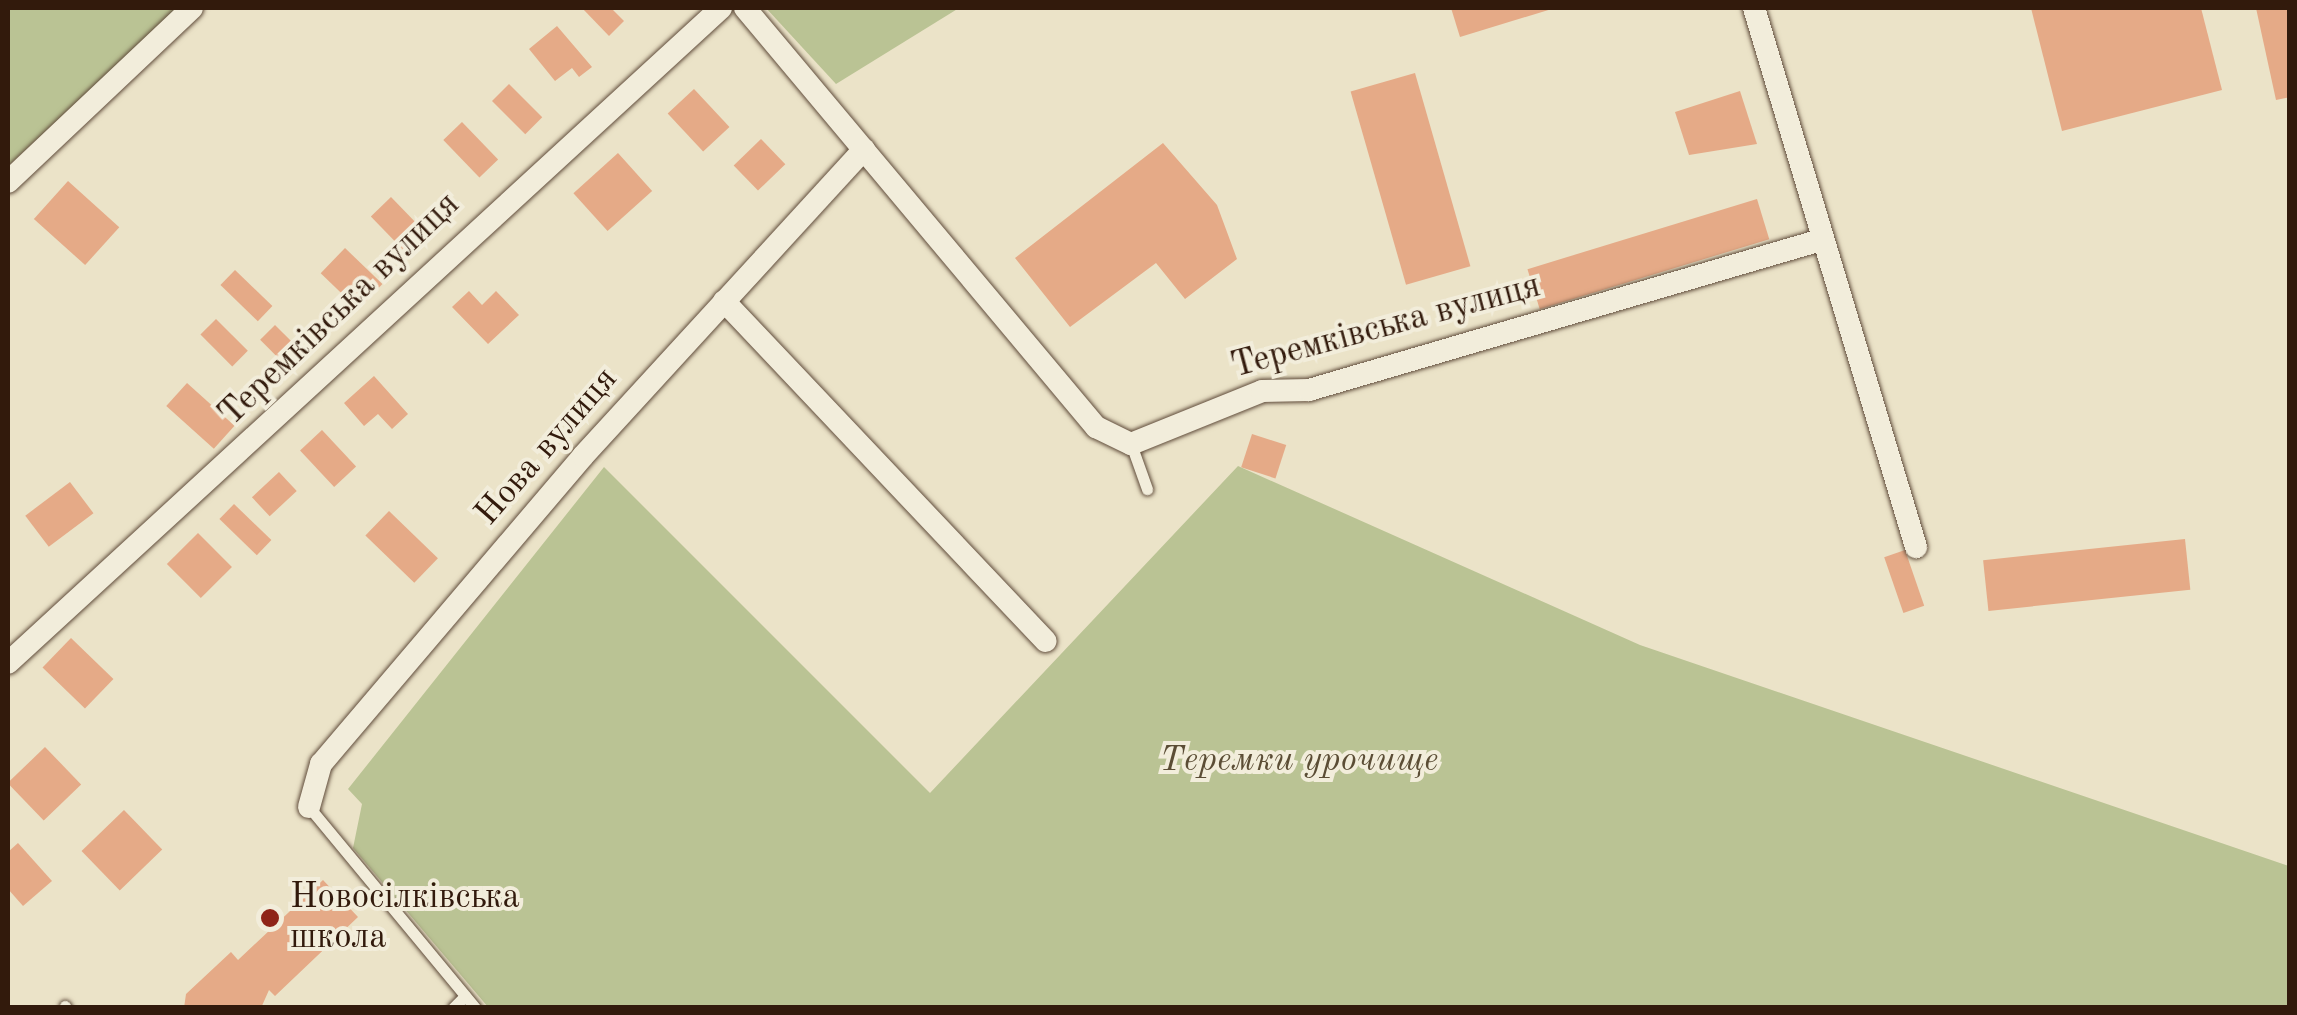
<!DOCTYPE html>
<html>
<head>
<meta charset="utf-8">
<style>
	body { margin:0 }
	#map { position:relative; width:2297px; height:1015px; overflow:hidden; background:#ebe3c8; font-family:"Old Standard TT",serif }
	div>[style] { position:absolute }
	.green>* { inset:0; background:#bac394 }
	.building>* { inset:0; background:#e5aa87; transform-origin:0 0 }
	.roads { filter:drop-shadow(0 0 2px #604c3b) drop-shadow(0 0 2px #604c3b) }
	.lane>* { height:11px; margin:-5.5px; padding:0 5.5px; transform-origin:5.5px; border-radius:5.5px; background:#f2eddb }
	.street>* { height:22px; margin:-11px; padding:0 11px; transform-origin:11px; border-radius:11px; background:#f2eddb }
	.dots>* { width:28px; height:28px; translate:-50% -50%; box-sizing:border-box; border:5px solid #f2eddb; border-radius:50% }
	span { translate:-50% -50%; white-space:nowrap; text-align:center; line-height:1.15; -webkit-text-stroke:8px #f2eddb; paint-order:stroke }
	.street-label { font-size:35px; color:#321a0c }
	.park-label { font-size:35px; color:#5b4d35; font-style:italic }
	.poi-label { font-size:35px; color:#321a0c }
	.left { translate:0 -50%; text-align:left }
	.frame { position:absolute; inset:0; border:10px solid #321a0c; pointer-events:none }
</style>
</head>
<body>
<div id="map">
	<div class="green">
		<div style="clip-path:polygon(8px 8px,179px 8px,8px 166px)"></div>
		<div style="clip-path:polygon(766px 8px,959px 8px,836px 84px)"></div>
		<div style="clip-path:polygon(1238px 466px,1640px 645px,2289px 866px,2289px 1007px,488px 1007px,353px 848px,362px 804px,348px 789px,604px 467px,930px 793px)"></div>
	</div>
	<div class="building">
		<div style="clip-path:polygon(582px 8px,611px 8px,624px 21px,609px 36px)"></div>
		<div style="clip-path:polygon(1451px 8px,1555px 8px,1460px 37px)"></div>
		<div style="clip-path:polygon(2031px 8px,2201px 8px,2222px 90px,2062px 131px)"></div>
		<div style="clip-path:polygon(2256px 8px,2290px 8px,2290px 97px,2276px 100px)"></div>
		<div style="clip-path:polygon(557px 26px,592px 67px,579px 77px,572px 68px,555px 81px,529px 49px)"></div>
		<div style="left:1415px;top:73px;width:201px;height:67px;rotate:74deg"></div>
		<div style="left:509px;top:84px;width:47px;height:24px;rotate:45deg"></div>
		<div style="left:694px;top:89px;width:52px;height:36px;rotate:47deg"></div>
		<div style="clip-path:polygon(1740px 91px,1757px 144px,1689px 155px,1675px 112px)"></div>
		<div style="left:462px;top:122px;width:52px;height:26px;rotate:46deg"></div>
		<div style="left:761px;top:139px;width:35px;height:38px;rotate:46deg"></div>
		<div style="clip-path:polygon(1163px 143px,1217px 205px,1237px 259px,1185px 299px,1156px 263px,1070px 327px,1015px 258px)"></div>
		<div style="left:618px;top:153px;width:51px;height:60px;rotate:48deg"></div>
		<div style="left:68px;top:181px;width:69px;height:51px;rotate:42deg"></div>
		<div style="left:391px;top:197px;width:46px;height:28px;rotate:46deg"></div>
		<div style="left:1757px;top:199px;width:42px;height:240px;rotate:73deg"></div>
		<div style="left:345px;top:248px;width:52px;height:35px;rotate:44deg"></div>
		<div style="left:235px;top:270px;width:52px;height:21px;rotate:44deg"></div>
		<div style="clip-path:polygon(469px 291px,482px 305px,496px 291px,519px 315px,488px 344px,452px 307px)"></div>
		<div style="left:216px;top:319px;width:45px;height:22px;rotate:45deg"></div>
		<div style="left:275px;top:325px;width:44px;height:21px;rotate:45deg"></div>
		<div style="clip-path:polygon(374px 376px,408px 414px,392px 429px,378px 414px,364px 426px,344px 403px)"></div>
		<div style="left:187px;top:383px;width:64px;height:31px;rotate:42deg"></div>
		<div style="left:322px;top:430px;width:50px;height:30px;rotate:47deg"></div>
		<div style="left:1252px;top:434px;width:36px;height:35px;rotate:18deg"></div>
		<div style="left:279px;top:472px;width:26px;height:37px;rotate:47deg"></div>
		<div style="left:70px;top:482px;width:39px;height:56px;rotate:53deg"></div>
		<div style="left:234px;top:504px;width:52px;height:21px;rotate:44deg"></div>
		<div style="left:389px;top:511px;width:68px;height:34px;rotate:44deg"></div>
		<div style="left:198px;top:533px;width:48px;height:44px;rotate:45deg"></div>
		<div style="left:2185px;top:539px;width:51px;height:203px;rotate:84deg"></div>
		<div style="left:1905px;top:550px;width:59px;height:22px;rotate:71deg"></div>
		<div style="left:71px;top:638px;width:59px;height:41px;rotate:44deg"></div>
		<div style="left:45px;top:747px;width:52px;height:52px;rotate:46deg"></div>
		<div style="left:124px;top:810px;width:55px;height:59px;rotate:46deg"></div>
		<div style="clip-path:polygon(18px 843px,52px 881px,23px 906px,8px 889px,8px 852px)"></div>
		<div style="clip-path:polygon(323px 880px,358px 917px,275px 996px,269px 990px,261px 1008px,184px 1008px,186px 994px,231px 952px,238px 960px)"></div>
	</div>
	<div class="roads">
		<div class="lane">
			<div style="left:1131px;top:444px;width:48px;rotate:70.4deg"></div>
			<div style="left:309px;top:807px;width:261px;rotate:50.4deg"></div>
			<div style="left:65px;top:1006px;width:2px;rotate:63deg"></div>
			<div style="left:453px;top:1008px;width:17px;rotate:-45deg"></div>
		</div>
		<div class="street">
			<div style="left:745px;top:8px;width:547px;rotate:50.05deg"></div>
			<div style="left:1096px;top:427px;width:39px;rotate:26deg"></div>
			<div style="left:1131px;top:444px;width:141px;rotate:-22deg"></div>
			<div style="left:1262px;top:391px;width:47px;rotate:-1.2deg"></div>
			<div style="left:1309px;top:390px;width:534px;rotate:-16.33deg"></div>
			<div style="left:1754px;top:8px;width:563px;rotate:73.27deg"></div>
			<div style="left:8px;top:182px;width:253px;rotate:-43.4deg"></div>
			<div style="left:724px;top:301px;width:468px;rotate:46.6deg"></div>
			<div style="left:8px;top:663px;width:968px;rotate:-42.57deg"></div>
			<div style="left:309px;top:807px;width:45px;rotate:-74.4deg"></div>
			<div style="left:321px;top:764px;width:404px;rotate:-49.6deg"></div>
			<div style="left:583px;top:456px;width:416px;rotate:-47.5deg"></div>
		</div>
	</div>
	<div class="dots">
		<div style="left:270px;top:918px;background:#8f2418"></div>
	</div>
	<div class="street-label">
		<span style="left:340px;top:310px;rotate:-44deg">Теремківська вулиця</span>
		<span style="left:1386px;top:327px;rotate:-15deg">Теремківська вулиця</span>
		<span style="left:547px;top:447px;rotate:-49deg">Нова вулиця</span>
	</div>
	<div class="park-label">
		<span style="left:1299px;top:761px">Теремки урочище</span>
	</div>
	<div class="poi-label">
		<span class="left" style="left:290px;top:918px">Новосілківська<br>школа</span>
	</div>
	<div class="frame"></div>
</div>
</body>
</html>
